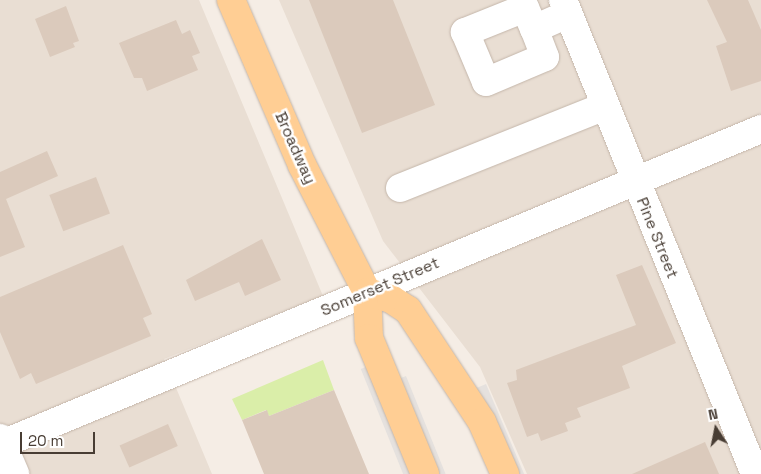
<!DOCTYPE html>
<html>
<head>
<meta charset="utf-8">
<style>
	body { margin:0 }
	#map { position:relative; width:761px; height:474px; overflow:hidden; background:#f5ede5; font-family:"Space Grotesk",sans-serif }
	div>[style] { position:absolute }
	.residential>* { inset:0; background:#e9ded3 }
	.green>* { inset:0; background:#daeea9 }
	.parking>* { inset:0; background:#e5e1de; transform-origin:0 0 }
	.building>* { inset:0; background:#dbcabc; transform-origin:0 0 }
	.roads { filter:drop-shadow(0 0 1px #c4b6aa) drop-shadow(0 0 1px #c4b6aa) }
	.minor>* { height:28px; margin:-14px; padding:0 14px; transform-origin:14px; border-radius:14px; background:#fff }
	.major>* { height:28px; margin:-14px; padding:0 14px; transform-origin:14px; border-radius:14px; background:#ffce94 }
	span { translate:-50% -50%; white-space:nowrap; text-align:center; line-height:1.15; -webkit-text-stroke:5px #fff; paint-order:stroke }
	.street-label { font-size:16px; color:#483d34 }
	.north { position:absolute; left:691px; top:404px; width:50px; height:50px; -webkit-text-stroke:4px #fff; paint-order:stroke; rotate:349deg; font-size:14px; font-weight:700; line-height:20px; text-align:center; color:#483d34 }
	.north::after { content:''; display:block; margin:auto; width:18px; height:22px; background:#483d34; clip-path:polygon(50% 0,100% 100%,50% 72%,0 100%) }
	.scale { position:absolute; left:20px; top:432px; width:75px; height:22px; box-sizing:border-box; border:2px solid #483d34; border-top:0; padding-left:6px; font-size:15px; line-height:18px; white-space:nowrap; color:#483d34; -webkit-text-stroke:4px #fff; paint-order:stroke }
</style>
</head>
<body>
<div id="map">
	<div class="residential">
		<div style="clip-path:polygon(0 0,199px 0,323px 296px,164px 359px,212px 474px,0 474px)"></div>
		<div style="clip-path:polygon(279px 0,761px 0,761px 474px,527px 474px,480px 367px,383px 241px)"></div>
	</div>
	<div class="green">
		<div style="clip-path:polygon(323px 360px,334px 390px,269px 416px,266px 410px,242px 420px,232px 399px)"></div>
	</div>
	<div class="parking">
		<div style="left:371px;top:365px;width:118px;height:11px;rotate:68deg"></div>
		<div style="left:406px;top:376px;width:106px;height:11px;rotate:68deg"></div>
		<div style="left:486px;top:384px;width:98px;height:11px;rotate:67deg"></div>
	</div>
	<div class="building">
		<div style="clip-path:polygon(309px 0,393px 0,435px 105px,362px 133px)"></div>
		<div style="clip-path:polygon(707px 0,748px 0,761px 30px,761px 81px,731px 91px,716px 46px,727px 42px)"></div>
		<div style="clip-path:polygon(66px 6px,79px 41px,73px 43px,75px 47px,50px 57px,35px 19px)"></div>
		<div style="clip-path:polygon(176px 20px,182px 34px,190px 30px,200px 53px,192px 56px,198px 70px,147px 91px,142px 78px,134px 78px,119px 43px)"></div>
		<div style="clip-path:polygon(47px 151px,58px 176px,6px 199px,25px 247px,0 257px,0 172px)"></div>
		<div style="left:96px;top:177px;width:39px;height:50px;rotate:69deg"></div>
		<div style="clip-path:polygon(262px 239px,281px 280px,245px 296px,239px 282px,195px 301px,186px 280px)"></div>
		<div style="clip-path:polygon(123px 245px,152px 314px,143px 318px,151px 336px,36px 384px,31px 373px,20px 379px,0 332px,0 297px)"></div>
		<div style="clip-path:polygon(642px 265px,676px 343px,622px 366px,630px 388px,577px 408px,581px 417px,565px 423px,568px 431px,541px 441px,538px 433px,527px 437px,507px 383px,517px 380px,516px 370px,636px 325px,616px 275px)"></div>
		<div style="clip-path:polygon(334px 390px,369px 474px,264px 474px,242px 420px,267px 410px,269px 416px)"></div>
		<div style="left:168px;top:424px;width:24px;height:53px;rotate:66deg"></div>
		<div style="clip-path:polygon(705px 442px,719px 474px,632px 474px)"></div>
	</div>
	<div class="roads">
		<div class="minor">
			<div style="left:563px;top:0;width:511px;rotate:67.95deg"></div>
			<div style="left:534px;top:29px;width:23px;rotate:-113deg"></div>
			<div style="left:525px;top:8px;width:65px;rotate:158.2deg"></div>
			<div style="left:465px;top:32px;width:54px;rotate:67.2deg"></div>
			<div style="left:486px;top:82px;width:64px;rotate:-23deg"></div>
			<div style="left:545px;top:57px;width:30px;rotate:-111deg"></div>
			<div style="left:534px;top:29px;width:37px;rotate:-24deg"></div>
			<div style="left:400px;top:188px;width:221px;rotate:-21.8deg"></div>
			<div style="left:0;top:438px;width:39px;rotate:67deg"></div>
			<div style="left:0;top:445px;width:824px;rotate:-22.55deg"></div>
		</div>
		<div class="major">
			<div style="left:231px;top:0;width:180px;rotate:66.7deg"></div>
			<div style="left:302px;top:165px;width:143px;rotate:62.9deg"></div>
			<div style="left:367px;top:292px;width:46px;rotate:87.5deg"></div>
			<div style="left:369px;top:338px;width:147px;rotate:67.6deg"></div>
			<div style="left:367px;top:292px;width:25px;rotate:16deg"></div>
			<div style="left:391px;top:299px;width:20px;rotate:33deg"></div>
			<div style="left:408px;top:310px;width:134px;rotate:56.5deg"></div>
			<div style="left:482px;top:422px;width:57px;rotate:66.1deg"></div>
		</div>
	</div>
	<div class="street-label">
		<span style="left:295px;top:148px;rotate:66deg">Broadway</span>
		<span style="left:657px;top:238px;rotate:68deg">Pine Street</span>
		<span style="left:380px;top:287px;rotate:-23deg">Somerset Street</span>
	</div>
	<div class="north">N</div>
	<div class="scale">20 m</div>
</div>
</body>
</html>
